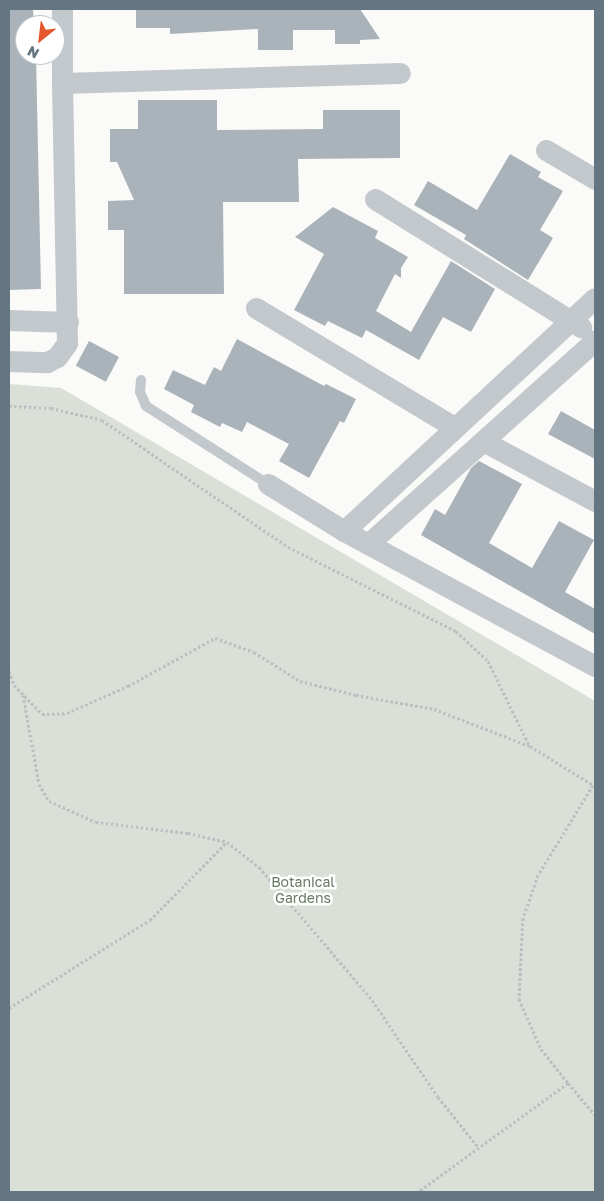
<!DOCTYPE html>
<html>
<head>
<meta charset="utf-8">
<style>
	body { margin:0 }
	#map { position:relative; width:604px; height:1201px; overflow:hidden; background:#fafaf8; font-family:"Golos Text",sans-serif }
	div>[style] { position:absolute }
	.green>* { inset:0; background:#dadfd7 }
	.building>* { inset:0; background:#aab3b9; transform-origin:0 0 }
	.path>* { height:3px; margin-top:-1.5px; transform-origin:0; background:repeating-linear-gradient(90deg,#bbbfc2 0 2.5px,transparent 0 5px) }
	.service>* { height:10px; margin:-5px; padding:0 5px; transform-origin:5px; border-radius:5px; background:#c3c8cc }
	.minor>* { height:21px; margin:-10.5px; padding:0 10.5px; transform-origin:10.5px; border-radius:10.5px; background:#c3c8cc }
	span { translate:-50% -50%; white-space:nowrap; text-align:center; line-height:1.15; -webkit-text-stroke:5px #fff; paint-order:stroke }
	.park-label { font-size:14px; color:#687a64 }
	.frame { position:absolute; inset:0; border:10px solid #657683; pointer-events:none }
	.north { position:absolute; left:15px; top:15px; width:50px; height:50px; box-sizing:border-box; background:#fff; border:1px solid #c1c8cd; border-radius:50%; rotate:209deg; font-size:14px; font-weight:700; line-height:20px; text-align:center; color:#657683 }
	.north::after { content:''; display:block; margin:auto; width:18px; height:22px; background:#e4572e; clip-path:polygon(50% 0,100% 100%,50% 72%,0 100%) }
</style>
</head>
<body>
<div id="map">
	<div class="green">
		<div style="clip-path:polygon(9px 384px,61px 388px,595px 701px,595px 1192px,9px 1192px)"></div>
	</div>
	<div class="building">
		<div style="clip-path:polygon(9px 9px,33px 9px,34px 25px,25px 25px,25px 55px,36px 55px,41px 289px,9px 290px)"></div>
		<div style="clip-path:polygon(136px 9px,360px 9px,380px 39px,360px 40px,360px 44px,335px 44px,335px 30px,293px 30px,293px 50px,258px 50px,258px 29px,170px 34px,170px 28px,136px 28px)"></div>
		<div style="clip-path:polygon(138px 100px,217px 100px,217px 130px,323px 129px,323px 110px,400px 110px,400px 158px,298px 159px,299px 202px,223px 202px,224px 294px,124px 294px,124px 230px,108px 230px,108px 201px,134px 200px,117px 162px,110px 162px,110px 129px,138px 129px)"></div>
		<div style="clip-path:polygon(510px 154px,541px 172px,538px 177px,563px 191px,540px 230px,553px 238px,528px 280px,464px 239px,466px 235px,414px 205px,428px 181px,477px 210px)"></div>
		<div style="clip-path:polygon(333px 207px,378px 231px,375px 238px,408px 257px,401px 268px,401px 278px,395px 274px,376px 311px,411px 332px,451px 261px,495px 289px,471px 332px,443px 317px,419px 360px,366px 330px,362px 338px,328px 321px,325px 326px,294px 310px,324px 254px,295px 237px)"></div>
		<div style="clip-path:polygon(237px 339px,324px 386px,326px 384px,356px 399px,344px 423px,340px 421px,309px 478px,279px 461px,289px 444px,247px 422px,242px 432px,222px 423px,220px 427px,191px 412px,194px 405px,164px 389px,173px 370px,205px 385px,214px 367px,221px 371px)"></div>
		<div style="left:89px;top:341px;width:34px;height:28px;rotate:28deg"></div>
		<div style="clip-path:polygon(561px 411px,595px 430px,595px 459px,548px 434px)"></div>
		<div style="clip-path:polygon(479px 461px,522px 484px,489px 543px,532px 568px,559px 521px,594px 540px,565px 592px,595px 609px,595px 634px,421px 535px,435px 509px,445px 515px,471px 468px)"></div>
	</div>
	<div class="path">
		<div style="left:9px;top:406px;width:42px;rotate:2.7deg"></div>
		<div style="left:51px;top:408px;width:52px;rotate:13.2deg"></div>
		<div style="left:102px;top:420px;width:225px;rotate:34.3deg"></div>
		<div style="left:288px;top:547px;width:188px;rotate:26.6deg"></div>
		<div style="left:456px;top:631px;width:44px;rotate:43.2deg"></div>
		<div style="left:488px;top:661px;width:93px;rotate:64deg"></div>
		<div style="left:9px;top:671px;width:15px;rotate:70deg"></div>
		<div style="left:14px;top:685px;width:40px;rotate:46deg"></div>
		<div style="left:42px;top:714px;width:25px;rotate:-2deg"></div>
		<div style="left:67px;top:713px;width:67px;rotate:-23.9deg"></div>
		<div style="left:128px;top:686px;width:99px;rotate:-28.9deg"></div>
		<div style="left:215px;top:638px;width:41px;rotate:19.7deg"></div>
		<div style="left:254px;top:652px;width:54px;rotate:32.2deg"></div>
		<div style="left:300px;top:681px;width:58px;rotate:14deg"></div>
		<div style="left:356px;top:695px;width:79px;rotate:10.2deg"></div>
		<div style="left:434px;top:709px;width:103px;rotate:21.1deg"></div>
		<div style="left:530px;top:746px;width:74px;rotate:31.8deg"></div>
		<div style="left:593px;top:785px;width:105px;rotate:121.4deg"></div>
		<div style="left:538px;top:875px;width:46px;rotate:109.2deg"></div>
		<div style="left:523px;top:918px;width:81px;rotate:92.8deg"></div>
		<div style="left:519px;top:999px;width:55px;rotate:66.3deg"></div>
		<div style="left:541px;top:1049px;width:43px;rotate:51.5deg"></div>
		<div style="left:568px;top:1083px;width:185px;rotate:144deg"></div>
		<div style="left:23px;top:695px;width:90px;rotate:79.8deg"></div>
		<div style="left:39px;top:784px;width:20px;rotate:60deg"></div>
		<div style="left:49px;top:801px;width:51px;rotate:24.1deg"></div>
		<div style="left:96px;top:822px;width:93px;rotate:6.8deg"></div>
		<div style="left:188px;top:833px;width:40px;rotate:13deg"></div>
		<div style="left:227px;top:842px;width:41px;rotate:38deg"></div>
		<div style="left:259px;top:867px;width:175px;rotate:49.6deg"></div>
		<div style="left:372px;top:1000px;width:117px;rotate:55.8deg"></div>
		<div style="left:438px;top:1097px;width:65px;rotate:51.2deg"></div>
		<div style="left:9px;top:1008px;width:166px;rotate:-32deg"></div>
		<div style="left:150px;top:920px;width:110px;rotate:-45.4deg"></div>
		<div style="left:568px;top:1083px;width:42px;rotate:49.8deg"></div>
	</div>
	<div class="service">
		<div style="left:141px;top:380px;width:12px;rotate:95deg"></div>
		<div style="left:140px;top:392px;width:15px;rotate:67deg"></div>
		<div style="left:146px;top:406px;width:145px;rotate:32.6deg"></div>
	</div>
	<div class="minor">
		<div style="left:62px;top:9px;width:74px;rotate:90deg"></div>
		<div style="left:62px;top:83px;width:338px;rotate:-1.7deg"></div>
		<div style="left:546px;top:150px;width:57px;rotate:30.6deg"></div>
		<div style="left:375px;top:199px;width:243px;rotate:31.9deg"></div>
		<div style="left:256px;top:308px;width:231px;rotate:31deg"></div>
		<div style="left:9px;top:320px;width:59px;rotate:1.9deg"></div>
		<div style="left:9px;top:361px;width:38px;rotate:2deg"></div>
		<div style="left:47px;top:362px;width:11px;rotate:-27deg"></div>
		<div style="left:57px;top:357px;width:17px;rotate:-54deg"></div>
		<div style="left:67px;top:343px;width:260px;rotate:-91.1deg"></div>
		<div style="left:483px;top:441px;width:127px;rotate:28.2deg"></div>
		<div style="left:268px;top:484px;width:89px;rotate:31.7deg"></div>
		<div style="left:344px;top:531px;width:285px;rotate:28.3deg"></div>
		<div style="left:344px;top:531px;width:342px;rotate:-42.9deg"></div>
		<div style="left:368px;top:544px;width:305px;rotate:-41.9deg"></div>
	</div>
	<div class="park-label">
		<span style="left:303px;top:890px">Botanical<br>Gardens</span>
	</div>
	<div class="frame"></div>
	<div class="north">N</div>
</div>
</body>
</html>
